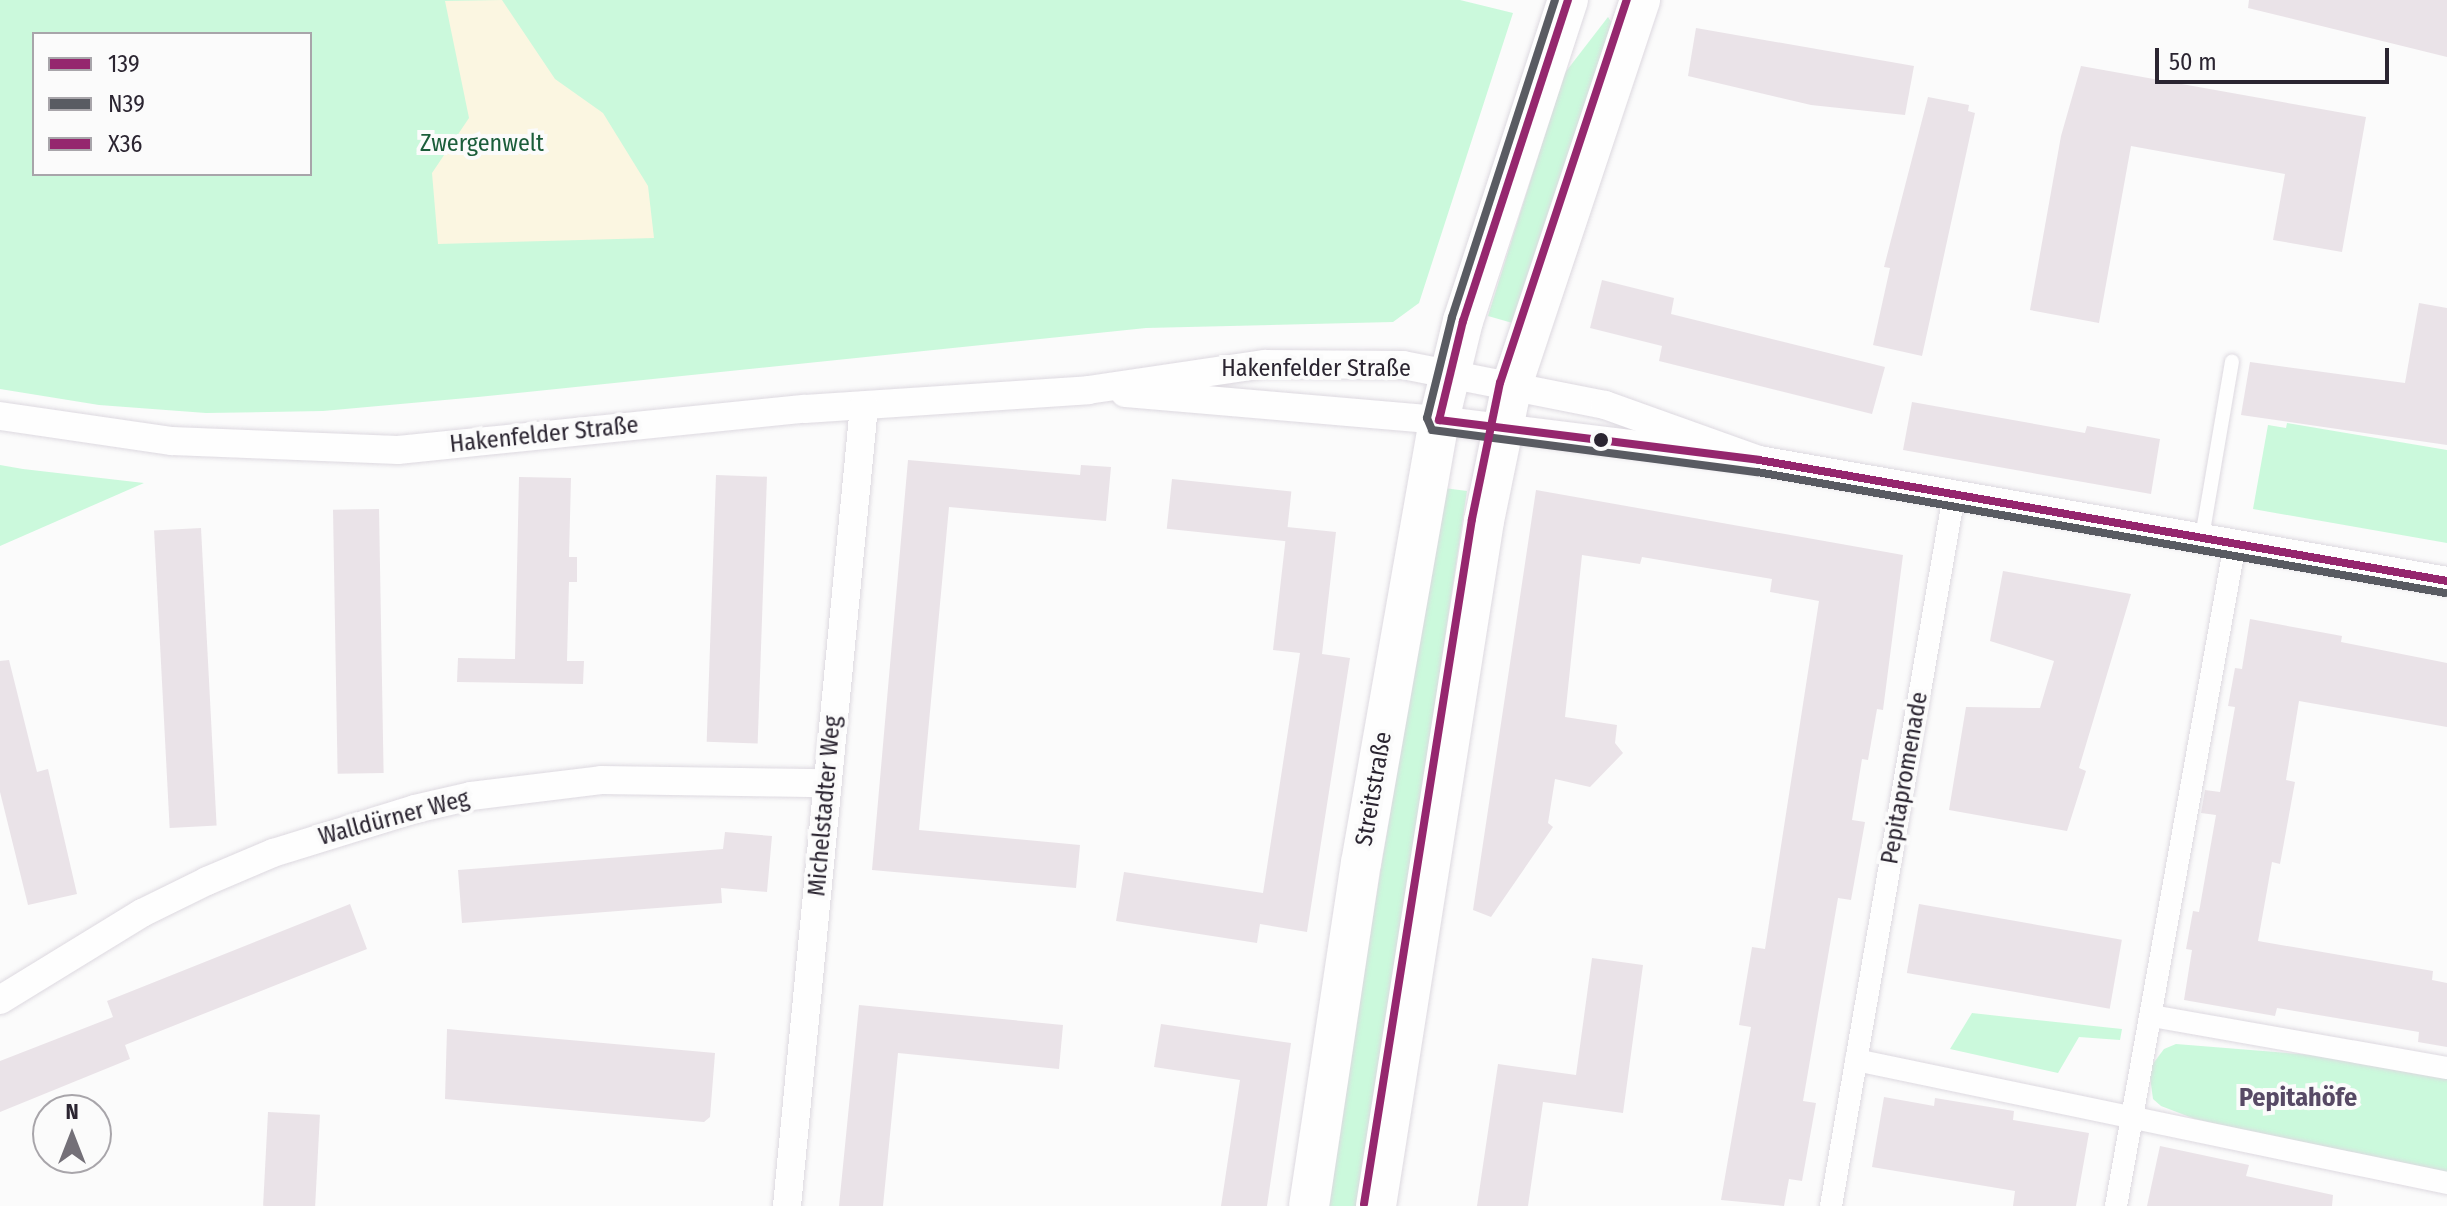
<!DOCTYPE html>
<html>
<head>
<meta charset="utf-8">
<style>
	body { margin:0 }
	#map { position:relative; width:2447px; height:1206px; overflow:hidden; background:#fbfbfb; font-family:"Fira Sans Condensed",sans-serif }
	div>[style] { position:absolute }
	.green>* { inset:0; background:#cbf9dc }
	.sand>* { inset:0; background:#fbf6e1 }
	.building>* { inset:0; background:#eae3e8; transform-origin:0 0 }
	.roads { filter:drop-shadow(0 0 2px #ddd9e0) drop-shadow(0 0 2px #ddd9e0) }
	.service>* { height:14px; margin:-7px; padding:0 7px; transform-origin:7px; border-radius:7px; background:#fefefe }
	.pedestrian>* { height:22px; margin:-11px; padding:0 11px; transform-origin:11px; border-radius:11px; background:#fefefe }
	.minor>* { height:28px; margin:-14px; padding:0 14px; transform-origin:14px; border-radius:14px; background:#fefefe }
	.secondary>* { height:40px; margin:-20px; padding:0 20px; transform-origin:20px; border-radius:20px; background:#fefefe }
	.bus-1>* { height:8px; margin:-4px; padding:0 4px; transform-origin:4px; border-radius:4px; background:#95276e }
	.bus-2>* { height:8px; margin:-4px; padding:0 4px; transform-origin:4px; border-radius:4px; background:#595b62 }
	.bus-3>* { height:8px; margin:-4px; padding:0 4px; transform-origin:4px; border-radius:4px; background:#95276e }
	.dots>* { width:22px; height:22px; translate:-50% -50%; box-sizing:border-box; border:4px solid #fbfbfb; border-radius:50% }
	span { translate:-50% -50%; white-space:nowrap; text-align:center; line-height:1.15; -webkit-text-stroke:8px #fbfbfb; paint-order:stroke }
	.park-label { font-size:24px; color:#1b5d3a }
	.street-label { font-size:24px; color:#2b2531 }
	.neighbourhood-label { font-size:26px; color:#574965; font-weight:700 }
	.legend { position:absolute; left:32px; top:32px; width:280px; height:144px; box-sizing:border-box; background:#fbfbfb; border:2px solid #a8a5aa; margin:0; padding:10px 14px; list-style:none; font-size:24px; color:#2b2531 }
	.legend li { display:flex; align-items:center; gap:16px; height:40px }
	.legend b { width:40px; border:2px solid #a8a5aa }
	.north { position:absolute; left:32px; top:1094px; width:80px; height:80px; box-sizing:border-box; background:#fbfbfb; border:2px solid #a8a5aa; border-radius:50%; rotate:0deg; font-size:22px; font-weight:700; line-height:32px; text-align:center; color:#2b2531 }
	.north::after { content:''; display:block; margin:auto; width:28px; height:36px; background:#747078; clip-path:polygon(50% 0,100% 100%,50% 72%,0 100%) }
	.scale { position:absolute; left:2155px; top:48px; width:234px; height:36px; box-sizing:border-box; border:4px solid #2b2531; border-top:0; padding-left:10px; font-size:24px; line-height:28px; white-space:nowrap; color:#2b2531; -webkit-text-stroke:6px #fbfbfb; paint-order:stroke }
</style>
</head>
<body>
<div id="map">
	<div class="green">
		<div style="clip-path:polygon(evenodd,0 0,1460px 0,1513px 13px,1419px 303px,1393px 322px,1146px 328px,478px 397px,323px 411px,206px 413px,99px 405px,0 389px,0 0,34px 34px,310px 34px,310px 174px,34px 174px,34px 34px)"></div>
		<div style="clip-path:polygon(1608px 17px,1613px 25px,1516px 324px,1488px 316px,1564px 74px)"></div>
		<div style="clip-path:polygon(2287px 423px,2447px 450px,2447px 543px,2253px 509px,2268px 425px,2286px 428px)"></div>
		<div style="clip-path:polygon(0 465px,23px 469px,144px 483px,0 546px)"></div>
		<div style="clip-path:polygon(1444px 488px,1467px 491px,1360px 1206px,1325px 1206px)"></div>
		<div style="clip-path:polygon(1972px 1013px,2008px 1017px,2122px 1029px,2120px 1040px,2079px 1037px,2058px 1073px,1950px 1049px)"></div>
		<div style="clip-path:polygon(2176px 1044px,2312px 1055px,2447px 1076px,2447px 1175px,2195px 1119px,2161px 1106px,2153px 1099px,2149px 1069px,2164px 1049px)"></div>
	</div>
	<div class="sand">
		<div style="clip-path:polygon(502px 0,555px 79px,603px 113px,648px 186px,654px 238px,438px 244px,432px 173px,469px 118px,445px 1px)"></div>
	</div>
	<div class="building">
		<div style="clip-path:polygon(2249px 0,2447px 0,2447px 57px,2248px 8px)"></div>
		<div style="clip-path:polygon(1696px 28px,1914px 66px,1905px 115px,1811px 105px,1688px 76px)"></div>
		<div style="clip-path:polygon(2081px 66px,2366px 117px,2342px 252px,2273px 240px,2285px 174px,2131px 146px,2099px 323px,2030px 310px,2061px 136px)"></div>
		<div style="clip-path:polygon(1928px 97px,1969px 105px,1968px 111px,1975px 113px,1922px 356px,1873px 345px,1890px 268px,1884px 267px)"></div>
		<div style="clip-path:polygon(1602px 280px,1674px 298px,1671px 314px,1885px 367px,1872px 414px,1659px 361px,1662px 346px,1590px 328px)"></div>
		<div style="clip-path:polygon(2419px 303px,2447px 308px,2447px 445px,2241px 415px,2250px 362px,2405px 383px)"></div>
		<div style="clip-path:polygon(1912px 402px,2085px 433px,2087px 426px,2160px 439px,2151px 494px,1903px 450px)"></div>
		<div style="clip-path:polygon(908px 460px,1080px 475px,1081px 465px,1111px 467px,1106px 521px,949px 507px,919px 830px,1080px 845px,1076px 888px,872px 870px)"></div>
		<div style="left:716px;top:475px;width:51px;height:267px;rotate:2deg"></div>
		<div style="clip-path:polygon(519px 477px,571px 478px,569px 557px,577px 557px,577px 582px,569px 582px,567px 661px,584px 661px,583px 684px,457px 682px,458px 658px,515px 659px)"></div>
		<div style="left:1172px;top:479px;width:120px;height:50px;rotate:6deg"></div>
		<div style="clip-path:polygon(1536px 490px,1903px 555px,1883px 710px,1877px 709px,1868px 760px,1862px 759px,1852px 820px,1865px 822px,1851px 900px,1838px 898px,1803px 1101px,1816px 1103px,1802px 1181px,1789px 1179px,1784px 1206px,1721px 1200px,1751px 1027px,1739px 1025px,1752px 947px,1765px 949px,1819px 601px,1770px 592px,1772px 579px,1642px 557px,1640px 564px,1582px 555px,1565px 717px,1617px 725px,1615px 743px,1623px 753px,1590px 787px,1555px 779px,1548px 823px,1553px 827px,1491px 917px,1473px 910px)"></div>
		<div style="left:379px;top:509px;width:264px;height:46px;rotate:89deg"></div>
		<div style="clip-path:polygon(1287px 527px,1336px 532px,1322px 654px,1350px 658px,1307px 932px,1260px 924px,1257px 943px,1116px 921px,1124px 872px,1263px 893px,1300px 653px,1273px 650px)"></div>
		<div style="left:201px;top:528px;width:298px;height:47px;rotate:87deg"></div>
		<div style="clip-path:polygon(2003px 571px,2131px 594px,2079px 768px,2086px 771px,2067px 831px,1949px 810px,1966px 707px,2040px 708px,2054px 661px,1990px 641px)"></div>
		<div style="clip-path:polygon(2250px 619px,2342px 636px,2341px 642px,2447px 663px,2447px 727px,2299px 701px,2286px 780px,2295px 782px,2280px 864px,2272px 862px,2258px 941px,2433px 971px,2432px 980px,2447px 983px,2447px 1047px,2418px 1042px,2419px 1032px,2277px 1008px,2275px 1016px,2184px 1000px,2192px 950px,2186px 949px,2193px 911px,2199px 912px,2216px 815px,2201px 813px,2205px 790px,2220px 792px,2235px 707px,2228px 706px,2235px 668px,2242px 669px)"></div>
		<div style="clip-path:polygon(9px 660px,37px 772px,48px 769px,77px 894px,28px 905px,0 792px,0 661px)"></div>
		<div style="clip-path:polygon(725px 832px,772px 836px,767px 892px,721px 888px,722px 903px,462px 923px,458px 870px,723px 849px)"></div>
		<div style="clip-path:polygon(350px 904px,367px 949px,125px 1045px,130px 1059px,0 1112px,0 1061px,113px 1017px,107px 1001px)"></div>
		<div style="left:1919px;top:904px;width:206px;height:70px;rotate:10deg"></div>
		<div style="clip-path:polygon(1592px 958px,1643px 965px,1623px 1113px,1543px 1102px,1528px 1206px,1477px 1206px,1498px 1064px,1576px 1075px)"></div>
		<div style="clip-path:polygon(859px 1005px,1063px 1025px,1059px 1069px,898px 1053px,883px 1206px,839px 1206px)"></div>
		<div style="clip-path:polygon(1161px 1024px,1291px 1043px,1267px 1206px,1221px 1206px,1240px 1080px,1154px 1067px)"></div>
		<div style="clip-path:polygon(447px 1029px,715px 1053px,710px 1117px,704px 1122px,445px 1099px)"></div>
		<div style="clip-path:polygon(1884px 1097px,1934px 1106px,1935px 1098px,2014px 1111px,2013px 1120px,2089px 1133px,2076px 1206px,2013px 1206px,2015px 1191px,1872px 1167px)"></div>
		<div style="left:268px;top:1112px;width:52px;height:94px;rotate:3deg"></div>
		<div style="clip-path:polygon(2160px 1146px,2249px 1165px,2246px 1176px,2333px 1195px,2332px 1206px,2147px 1206px)"></div>
	</div>
	<div class="roads">
		<div class="service">
			<div style="left:2202px;top:537px;width:178px;rotate:-80.3deg"></div>
		</div>
		<div class="pedestrian">
			<div style="left:2152px;top:1016px;width:300px;rotate:10deg"></div>
			<div style="left:1856px;top:1060px;width:604px;rotate:11.76deg"></div>
			<div style="left:1831px;top:1206px;width:722px;rotate:-80.19deg"></div>
			<div style="left:2116px;top:1206px;width:674px;rotate:-79.82deg"></div>
		</div>
		<div class="minor">
			<div style="left:1125px;top:393px;width:315px;rotate:4.9deg"></div>
			<div style="left:1439px;top:420px;width:322px;rotate:7.1deg"></div>
			<div style="left:1759px;top:460px;width:699px;rotate:9.97deg"></div>
			<div style="left:0;top:416px;width:174px;rotate:8.3deg"></div>
			<div style="left:172px;top:441px;width:226px;rotate:2.3deg"></div>
			<div style="left:398px;top:450px;width:409px;rotate:-5.8deg"></div>
			<div style="left:805px;top:409px;width:284px;rotate:-3.8deg"></div>
			<div style="left:1088px;top:390px;width:179px;rotate:-8.4deg"></div>
			<div style="left:1265px;top:364px;width:138px;rotate:0.4deg"></div>
			<div style="left:1403px;top:365px;width:206px;rotate:11.2deg"></div>
			<div style="left:1605px;top:405px;width:164px;rotate:19.7deg"></div>
			<div style="left:0;top:1000px;width:167px;rotate:-31.5deg"></div>
			<div style="left:142px;top:913px;width:72px;rotate:-26.2deg"></div>
			<div style="left:207px;top:881px;width:72px;rotate:-23deg"></div>
			<div style="left:273px;top:853px;width:149px;rotate:-17.2deg"></div>
			<div style="left:415px;top:809px;width:57px;rotate:-13.1deg"></div>
			<div style="left:471px;top:796px;width:131px;rotate:-7deg"></div>
			<div style="left:601px;top:780px;width:226px;rotate:0.8deg"></div>
			<div style="left:787px;top:1206px;width:804px;rotate:-84.5deg"></div>
		</div>
		<div class="secondary">
			<div style="left:1309px;top:1206px;width:347px;rotate:-81.4deg"></div>
			<div style="left:1361px;top:863px;width:450px;rotate:-80deg"></div>
			<div style="left:1439px;top:420px;width:102px;rotate:-76.4deg"></div>
			<div style="left:1463px;top:321px;width:338px;rotate:-71.9deg"></div>
			<div style="left:1376px;top:1206px;width:693px;rotate:-81.04deg"></div>
			<div style="left:1484px;top:521px;width:139px;rotate:-78.4deg"></div>
			<div style="left:1512px;top:385px;width:406px;rotate:-71.6deg"></div>
		</div>
	</div>
	<div class="bus-1">
		<div style="left:1568px;top:0;width:338px;rotate:108.1deg"></div>
		<div style="left:1463px;top:321px;width:102px;rotate:103.6deg"></div>
		<div style="left:1439px;top:420px;width:322px;rotate:7.1deg"></div>
		<div style="left:1759px;top:460px;width:699px;rotate:9.97deg"></div>
	</div>
	<div class="bus-2">
		<div style="left:1555px;top:0;width:333px;rotate:108deg"></div>
		<div style="left:1452px;top:317px;width:104px;rotate:103.9deg"></div>
		<div style="left:1427px;top:418px;width:13px;rotate:67deg"></div>
		<div style="left:1432px;top:430px;width:328px;rotate:7.4deg"></div>
		<div style="left:1757px;top:472px;width:699px;rotate:9.97deg"></div>
	</div>
	<div class="bus-3">
		<div style="left:1364px;top:1204px;width:693px;rotate:-81.04deg"></div>
		<div style="left:1472px;top:519px;width:139px;rotate:-78.4deg"></div>
		<div style="left:1500px;top:383px;width:404px;rotate:-71.7deg"></div>
	</div>
	<div class="dots">
		<div style="left:1601px;top:440px;background:#2b2531"></div>
	</div>
	<div class="park-label">
		<span style="left:482px;top:144px">Zwergenwelt</span>
	</div>
	<div class="street-label">
		<span style="left:1316px;top:369px">Hakenfelder Straße</span>
		<span style="left:544px;top:435px;rotate:-6deg">Hakenfelder Straße</span>
		<span style="left:1905px;top:778px;rotate:-80deg">Pepitapromenade</span>
		<span style="left:1374px;top:789px;rotate:-80deg">Streitstraße</span>
		<span style="left:825px;top:806px;rotate:-85deg">Michelstadter Weg</span>
		<span style="left:394px;top:818px;rotate:-15deg">Walldürner Weg</span>
	</div>
	<div class="neighbourhood-label">
		<span style="left:2298px;top:1098px">Pepitahöfe</span>
	</div>
	<ul class="legend">
	<li><b style="height:10px;background:#95276e"></b>139</li>
	<li><b style="height:10px;background:#595b62"></b>N39</li>
	<li><b style="height:10px;background:#95276e"></b>X36</li>
	</ul>
	<div class="north">N</div>
	<div class="scale">50 m</div>
</div>
</body>
</html>
